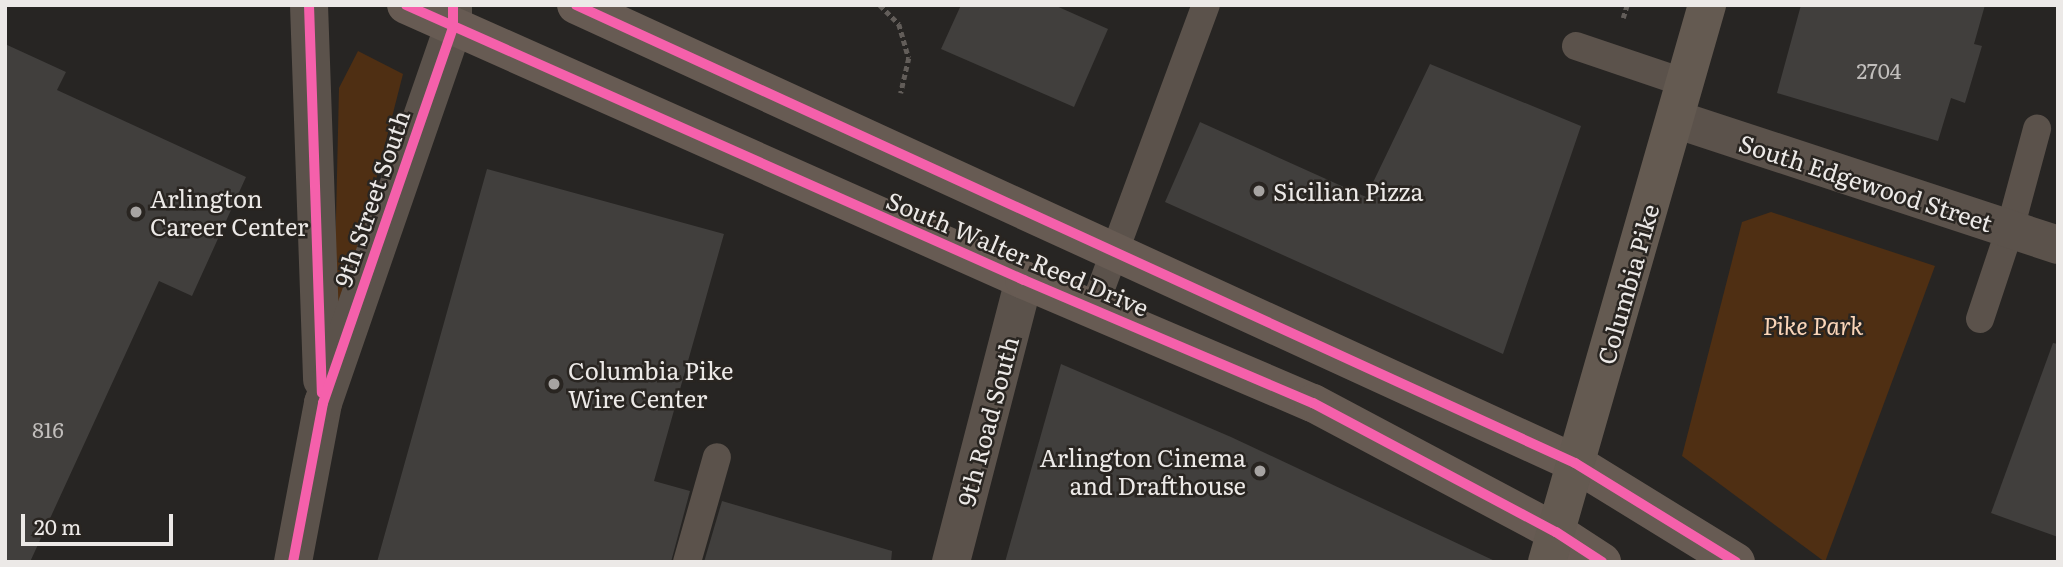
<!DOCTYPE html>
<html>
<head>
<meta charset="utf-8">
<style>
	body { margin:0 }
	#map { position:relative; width:2063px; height:567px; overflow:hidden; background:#272523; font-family:Literata,serif }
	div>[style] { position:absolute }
	.green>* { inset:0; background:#4f2f13 }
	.building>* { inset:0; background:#413f3d }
	.path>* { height:4.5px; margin-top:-2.25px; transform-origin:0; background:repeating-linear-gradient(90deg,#625d59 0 5px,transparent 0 8.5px) }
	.lane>* { height:28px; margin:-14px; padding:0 14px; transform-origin:14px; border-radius:14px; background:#5b524b }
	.street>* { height:38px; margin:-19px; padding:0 19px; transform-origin:19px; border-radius:19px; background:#5b524b }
	.secondary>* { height:38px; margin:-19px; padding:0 19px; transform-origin:19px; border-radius:19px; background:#675b53 }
	.primary>* { height:38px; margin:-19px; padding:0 19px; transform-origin:19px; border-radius:19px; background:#645a51 }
	.cycleway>* { height:10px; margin:-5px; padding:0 5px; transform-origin:5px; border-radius:5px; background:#f560ab }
	.dots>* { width:19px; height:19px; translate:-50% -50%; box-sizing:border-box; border:4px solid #292521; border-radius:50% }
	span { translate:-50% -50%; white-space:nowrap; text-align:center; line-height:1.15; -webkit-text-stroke:5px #292521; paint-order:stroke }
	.number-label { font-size:21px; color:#c1bebc }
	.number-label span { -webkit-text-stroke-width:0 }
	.street-label { font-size:24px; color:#ece9e7 }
	.poi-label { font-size:24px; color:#ece9e7 }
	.left { translate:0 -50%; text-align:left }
	.right { translate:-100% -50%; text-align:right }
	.park-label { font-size:24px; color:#fad5b8; font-style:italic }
	.frame { position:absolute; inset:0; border:7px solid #ece9e7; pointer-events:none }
	.scale { position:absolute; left:21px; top:514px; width:152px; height:32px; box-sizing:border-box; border:4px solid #ece9e7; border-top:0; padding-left:9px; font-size:21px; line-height:24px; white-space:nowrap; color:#ece9e7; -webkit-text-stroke:5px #292521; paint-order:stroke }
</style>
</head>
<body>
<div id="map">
	<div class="green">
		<div style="clip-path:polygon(358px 51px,403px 74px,344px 305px,334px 304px,339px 88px)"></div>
		<div style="clip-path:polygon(1771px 212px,1935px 266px,1825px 562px,1682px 456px,1742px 222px)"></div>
	</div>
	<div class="building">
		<div style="clip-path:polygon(961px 5px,1054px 5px,1108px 29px,1074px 107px,941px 49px)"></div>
		<div style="clip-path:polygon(1801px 5px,1985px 5px,1974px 44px,1982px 46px,1965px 103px,1951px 98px,1938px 141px,1777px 93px)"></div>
		<div style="clip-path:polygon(5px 44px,66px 72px,57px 90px,246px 177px,192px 296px,159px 281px,30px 562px,5px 562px)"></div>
		<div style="clip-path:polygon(1430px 64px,1581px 126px,1503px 354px,1165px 202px,1200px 122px,1366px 197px)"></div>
		<div style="clip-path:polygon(487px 169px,724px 234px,654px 481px,690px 491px,671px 562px,377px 562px)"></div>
		<div style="clip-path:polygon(2053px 343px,2058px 344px,2058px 537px,1991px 513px)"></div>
		<div style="clip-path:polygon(1061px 364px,1231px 437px,1497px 562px,1005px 562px)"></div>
		<div style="clip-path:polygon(722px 501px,892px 551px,891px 562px,704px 562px)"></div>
	</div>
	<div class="path">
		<div style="left:880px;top:5px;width:27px;rotate:45deg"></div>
		<div style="left:899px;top:24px;width:35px;rotate:74deg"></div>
		<div style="left:909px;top:58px;width:36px;rotate:103deg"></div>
		<div style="left:1623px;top:18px;width:14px;rotate:-73deg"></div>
	</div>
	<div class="lane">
		<div style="left:1576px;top:46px;width:115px;rotate:18.7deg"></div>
		<div style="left:1093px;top:310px;width:325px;rotate:-69.7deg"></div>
		<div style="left:1980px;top:319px;width:95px;rotate:-71.6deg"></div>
		<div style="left:2010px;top:229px;width:104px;rotate:-74.9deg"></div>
		<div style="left:687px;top:562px;width:109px;rotate:-74.1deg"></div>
	</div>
	<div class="street">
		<div style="left:309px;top:5px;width:375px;rotate:88deg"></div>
		<div style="left:1675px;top:119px;width:403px;rotate:18.2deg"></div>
		<div style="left:293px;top:562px;width:162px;rotate:-79.3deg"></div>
		<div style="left:323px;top:403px;width:398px;rotate:-70.9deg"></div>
		<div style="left:453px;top:27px;width:22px;rotate:-90deg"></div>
		<div style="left:951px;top:562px;width:291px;rotate:-75.5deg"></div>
	</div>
	<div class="secondary">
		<div style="left:406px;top:5px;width:676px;rotate:23.99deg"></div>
		<div style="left:1024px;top:280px;width:314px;rotate:23.1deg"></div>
		<div style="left:1313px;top:403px;width:275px;rotate:28deg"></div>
		<div style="left:1556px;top:532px;width:55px;rotate:33.1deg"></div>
		<div style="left:576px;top:5px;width:1099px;rotate:24.63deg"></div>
		<div style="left:1575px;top:463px;width:189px;rotate:31.6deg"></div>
	</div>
	<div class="primary">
		<div style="left:1547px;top:562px;width:580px;rotate:-73.97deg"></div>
	</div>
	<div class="cycleway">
		<div style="left:309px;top:5px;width:388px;rotate:88.1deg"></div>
		<div style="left:406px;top:5px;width:676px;rotate:23.99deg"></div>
		<div style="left:1024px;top:280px;width:314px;rotate:23.1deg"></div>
		<div style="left:1313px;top:403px;width:275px;rotate:28deg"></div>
		<div style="left:1556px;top:532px;width:55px;rotate:33.1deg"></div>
		<div style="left:576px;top:5px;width:1099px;rotate:24.63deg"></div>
		<div style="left:1575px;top:463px;width:189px;rotate:31.6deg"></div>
		<div style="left:293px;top:562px;width:162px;rotate:-79.3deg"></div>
		<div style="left:323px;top:403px;width:398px;rotate:-70.9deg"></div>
		<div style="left:453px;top:27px;width:22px;rotate:-90deg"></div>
	</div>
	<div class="dots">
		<div style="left:1259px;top:191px;background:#a7a4a2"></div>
		<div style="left:136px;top:212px;background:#a7a4a2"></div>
		<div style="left:554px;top:384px;background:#a7a4a2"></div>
		<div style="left:1260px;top:471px;background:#a7a4a2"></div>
	</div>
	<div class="number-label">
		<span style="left:1879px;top:70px">2704</span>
		<span style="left:48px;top:429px">816</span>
	</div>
	<div class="street-label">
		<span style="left:1866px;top:182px;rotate:18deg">South Edgewood Street</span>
		<span style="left:371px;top:198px;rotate:-71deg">9th Street South</span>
		<span style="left:1018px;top:253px;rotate:23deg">South Walter Reed Drive</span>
		<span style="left:1627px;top:284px;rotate:-74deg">Columbia Pike</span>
		<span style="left:987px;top:421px;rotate:-75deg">9th Road South</span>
	</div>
	<div class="poi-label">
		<span class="left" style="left:1273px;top:191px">Sicilian Pizza</span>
		<span class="left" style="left:150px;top:212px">Arlington<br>Career Center</span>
		<span class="left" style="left:568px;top:384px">Columbia Pike<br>Wire Center</span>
		<span class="right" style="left:1246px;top:471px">Arlington Cinema<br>and Drafthouse</span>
	</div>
	<div class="park-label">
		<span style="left:1813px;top:325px">Pike Park</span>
	</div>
	<div class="frame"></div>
	<div class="scale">20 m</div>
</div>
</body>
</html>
